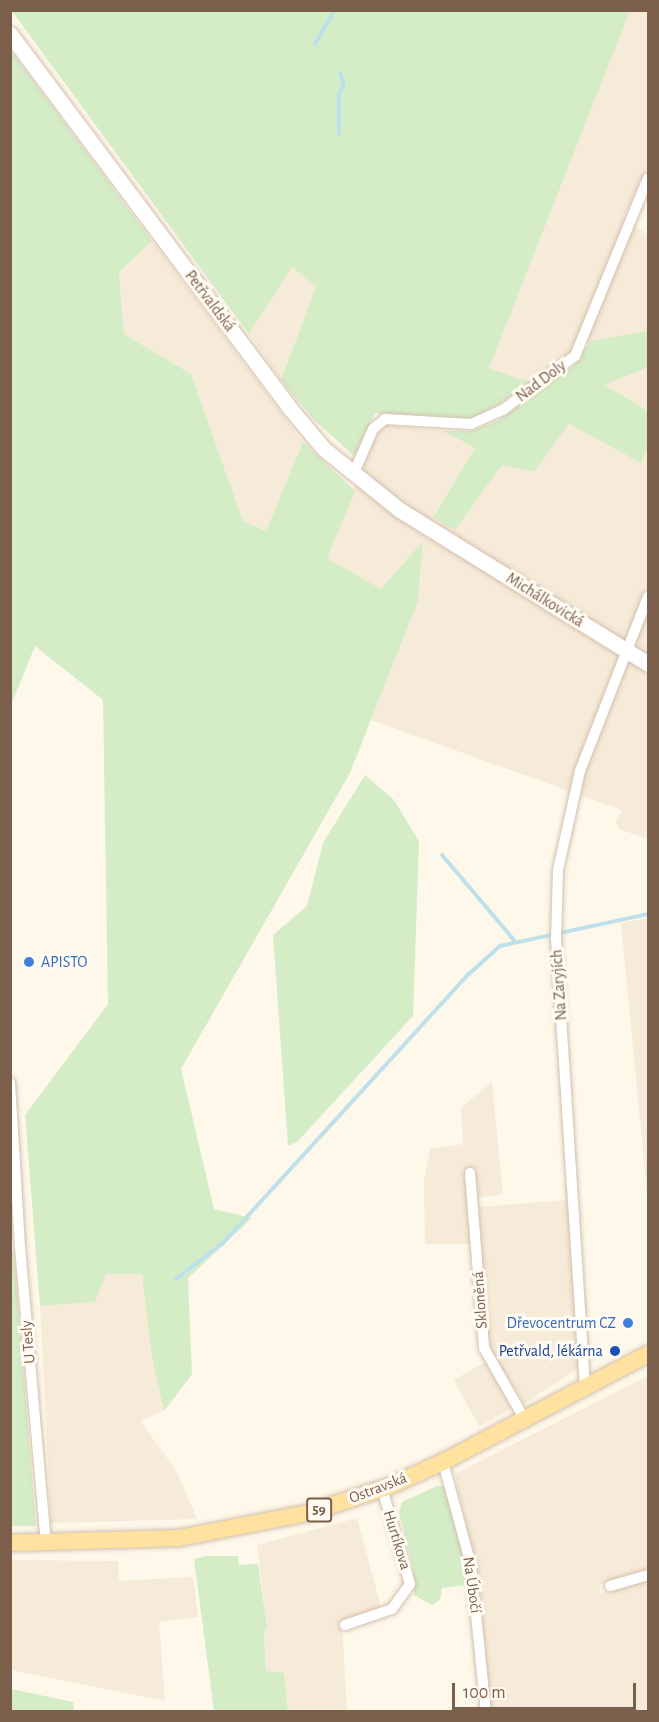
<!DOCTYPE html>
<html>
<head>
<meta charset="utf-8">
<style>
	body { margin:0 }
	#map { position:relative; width:659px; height:1722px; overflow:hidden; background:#fef8ea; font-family:"Alegreya Sans",sans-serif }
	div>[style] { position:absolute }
	.residential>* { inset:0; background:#f6ead8; transform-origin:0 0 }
	.green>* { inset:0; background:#d4edc7 }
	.stream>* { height:4px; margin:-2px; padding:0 2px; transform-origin:2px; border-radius:2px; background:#bde0ea }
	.roads { filter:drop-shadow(0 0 2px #d2c0ae) drop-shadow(0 0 2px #d2c0ae) }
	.street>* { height:10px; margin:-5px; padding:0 5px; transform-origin:5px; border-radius:5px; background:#fff }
	.secondary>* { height:15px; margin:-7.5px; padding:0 7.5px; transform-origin:7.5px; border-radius:7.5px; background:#fff }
	.primary>* { height:16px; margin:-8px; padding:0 8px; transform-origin:8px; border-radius:8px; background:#ffe2a0 }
	.dots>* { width:16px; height:16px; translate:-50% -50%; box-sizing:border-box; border:3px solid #fffbf2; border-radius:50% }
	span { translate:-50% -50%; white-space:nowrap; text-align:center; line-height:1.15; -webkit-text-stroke:6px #fffbf2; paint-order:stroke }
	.shield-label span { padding:2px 4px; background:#fffbf2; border:2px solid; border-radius:4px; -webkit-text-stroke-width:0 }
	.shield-label { font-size:15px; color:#7c5f4b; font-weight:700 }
	.street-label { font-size:16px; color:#7c5f4b }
	.shop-label { font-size:16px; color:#366cbe }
	.left { translate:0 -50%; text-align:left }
	.right { translate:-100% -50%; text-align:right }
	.transit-label { font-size:16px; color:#164399 }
	.frame { position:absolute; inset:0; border:12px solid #7c5f4b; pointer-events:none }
	.scale { position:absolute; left:452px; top:1683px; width:184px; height:27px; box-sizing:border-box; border:3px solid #7c5f4b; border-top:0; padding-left:8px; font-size:18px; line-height:21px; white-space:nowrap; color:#7c5f4b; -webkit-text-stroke:4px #fffbf2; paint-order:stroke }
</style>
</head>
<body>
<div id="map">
	<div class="residential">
		<div style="clip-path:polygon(630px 11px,648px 11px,648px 168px,623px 218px,648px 235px,648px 326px,646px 331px,591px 341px,572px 350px,532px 383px,489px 368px)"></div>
		<div style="clip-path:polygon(152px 241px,303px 442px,266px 531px,243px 521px,191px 374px,124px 334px,119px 272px)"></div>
		<div style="clip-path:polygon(292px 267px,316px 287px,281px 380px,249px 334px)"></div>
		<div style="clip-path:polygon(648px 367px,648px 411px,603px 385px)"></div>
		<div style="clip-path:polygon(569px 424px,640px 462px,648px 447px,648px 835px,645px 838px,619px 829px,616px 821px,622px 810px,371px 720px,418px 601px,423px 542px,381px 590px,327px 558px,374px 437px,385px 425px,443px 431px,475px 448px,433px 516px,502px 464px,534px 472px)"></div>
		<div style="clip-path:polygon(648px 918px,648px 1205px,621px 923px)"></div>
		<div style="clip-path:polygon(492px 1082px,503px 1194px,476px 1198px,475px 1168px,466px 1169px,474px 1244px,425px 1244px,424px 1180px,430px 1149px,463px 1144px,461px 1108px)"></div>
		<div style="clip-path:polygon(568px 1200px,578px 1368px,524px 1404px,489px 1348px,477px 1207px)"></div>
		<div style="clip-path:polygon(106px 1274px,143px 1274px,152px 1357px,164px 1411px,140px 1421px,176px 1470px,197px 1519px,51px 1523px,40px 1306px,95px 1302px)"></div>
		<div style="left:486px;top:1362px;width:53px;height:37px;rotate:61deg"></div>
		<div style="clip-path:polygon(648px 1376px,648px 1570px,599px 1585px,601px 1594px,648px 1580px,648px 1711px,490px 1711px,480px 1611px,484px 1610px,483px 1604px,455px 1474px)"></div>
		<div style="clip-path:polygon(357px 1518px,381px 1607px,342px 1621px,347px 1711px,288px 1711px,284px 1673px,266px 1672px,264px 1634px,267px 1626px,257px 1545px)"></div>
		<div style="clip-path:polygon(11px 1560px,118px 1561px,119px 1581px,193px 1577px,198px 1617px,159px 1622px,165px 1701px,11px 1670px)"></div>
	</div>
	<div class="green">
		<div style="clip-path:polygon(11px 10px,630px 11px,489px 368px,532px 383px,478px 417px,442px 420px,375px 413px,354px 456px,314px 420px,281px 380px,316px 287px,292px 267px,249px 334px)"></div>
		<div style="clip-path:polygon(11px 51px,152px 241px,119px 272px,124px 334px,191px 374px,243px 521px,266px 531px,303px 442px,355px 491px,327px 558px,381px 589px,423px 541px,418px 601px,350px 773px,181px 1069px,214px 1209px,252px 1218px,188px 1278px,192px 1374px,164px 1411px,152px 1357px,142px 1274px,106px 1274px,95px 1302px,40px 1306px,25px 1115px,108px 1004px,103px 700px,35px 646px,11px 705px)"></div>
		<div style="clip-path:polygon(648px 326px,648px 367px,604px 385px,648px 411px,648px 447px,641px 463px,569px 424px,534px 472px,502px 465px,455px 530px,433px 517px,475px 448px,443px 431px,471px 431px,498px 421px,574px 366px,591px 341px,646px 331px)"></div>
		<div style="clip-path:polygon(365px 775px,394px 800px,419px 841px,413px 1016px,297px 1142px,288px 1146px,273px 935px,307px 906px,323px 843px)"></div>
		<div style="clip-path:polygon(11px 1250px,14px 1255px,36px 1526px,11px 1526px)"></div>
		<div style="clip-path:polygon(437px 1486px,447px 1487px,467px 1564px,464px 1585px,442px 1588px,440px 1600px,432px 1605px,414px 1595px,414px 1571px,399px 1512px,402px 1502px)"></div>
		<div style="clip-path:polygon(206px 1556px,238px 1556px,239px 1565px,258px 1564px,267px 1626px,264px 1634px,266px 1671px,284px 1673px,288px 1711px,214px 1711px,194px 1559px)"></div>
		<div style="clip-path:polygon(11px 1689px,73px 1702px,74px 1711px,11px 1711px)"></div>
	</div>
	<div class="stream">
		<div style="left:315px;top:44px;width:39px;rotate:-60deg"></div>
		<div style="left:339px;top:134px;width:40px;rotate:-90deg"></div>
		<div style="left:339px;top:94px;width:10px;rotate:-61deg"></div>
		<div style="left:344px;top:85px;width:13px;rotate:-108deg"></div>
		<div style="left:442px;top:855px;width:111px;rotate:49.7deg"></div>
		<div style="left:176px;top:1279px;width:59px;rotate:-37.5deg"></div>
		<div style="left:223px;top:1243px;width:365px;rotate:-47.6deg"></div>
		<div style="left:469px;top:974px;width:42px;rotate:-42.1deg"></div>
		<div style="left:500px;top:946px;width:151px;rotate:-12.2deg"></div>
	</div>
	<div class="roads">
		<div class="street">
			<div style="left:353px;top:475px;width:50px;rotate:-66.5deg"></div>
			<div style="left:373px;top:429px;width:16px;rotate:-40deg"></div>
			<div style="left:385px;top:419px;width:86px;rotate:3.3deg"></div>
			<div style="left:471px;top:424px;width:36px;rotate:-24deg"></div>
			<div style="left:504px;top:409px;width:89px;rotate:-36.7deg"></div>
			<div style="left:575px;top:356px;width:192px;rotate:-67.7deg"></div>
			<div style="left:10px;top:1083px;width:164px;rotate:86.5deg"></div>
			<div style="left:20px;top:1247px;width:297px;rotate:85deg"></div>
			<div style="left:470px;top:1173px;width:176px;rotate:85.4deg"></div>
			<div style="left:484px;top:1348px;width:81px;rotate:60.3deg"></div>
			<div style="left:585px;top:1387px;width:449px;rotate:-93.7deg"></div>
			<div style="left:556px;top:939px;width:69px;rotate:-88.3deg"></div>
			<div style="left:558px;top:870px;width:101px;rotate:-77.5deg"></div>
			<div style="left:580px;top:771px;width:187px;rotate:-68.7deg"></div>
			<div style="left:443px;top:1462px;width:107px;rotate:74.8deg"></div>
			<div style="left:471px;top:1565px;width:148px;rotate:84.2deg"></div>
			<div style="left:610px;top:1586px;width:40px;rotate:-16deg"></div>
			<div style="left:345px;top:1625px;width:50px;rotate:-18.8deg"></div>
			<div style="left:392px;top:1609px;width:31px;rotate:-54deg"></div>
			<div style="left:410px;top:1584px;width:100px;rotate:-106.3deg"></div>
		</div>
		<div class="secondary">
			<div style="left:10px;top:34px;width:464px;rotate:53.2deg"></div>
			<div style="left:288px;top:406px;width:56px;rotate:50.1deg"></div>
			<div style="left:324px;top:449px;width:97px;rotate:38.8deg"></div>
			<div style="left:400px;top:510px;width:292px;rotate:31.8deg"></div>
		</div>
		<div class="primary">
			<div style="left:10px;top:1543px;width:169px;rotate:-1.7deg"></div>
			<div style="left:179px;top:1538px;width:131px;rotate:-11deg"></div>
			<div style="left:308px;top:1513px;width:86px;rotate:-18.2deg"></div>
			<div style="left:390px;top:1486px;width:58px;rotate:-24.4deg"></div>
			<div style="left:443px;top:1462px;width:232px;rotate:-27.8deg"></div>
		</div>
	</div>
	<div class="dots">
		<div style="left:29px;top:962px;background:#3f7fe0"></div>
		<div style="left:628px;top:1323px;background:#3f7fe0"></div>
		<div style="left:615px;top:1351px;background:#1a4fb4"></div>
	</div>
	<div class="shield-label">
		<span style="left:319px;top:1510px">59</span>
	</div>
	<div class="street-label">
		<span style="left:210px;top:301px;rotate:53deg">Petřvaldská</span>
		<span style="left:541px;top:381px;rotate:-37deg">Nad Doly</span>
		<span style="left:545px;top:600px;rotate:32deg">Michálkovická</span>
		<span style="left:559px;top:985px;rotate:-94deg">Na Zaryjích</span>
		<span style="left:480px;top:1300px;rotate:-94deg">Skloněná</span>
		<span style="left:28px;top:1342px;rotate:-95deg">U Tesly</span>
		<span style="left:378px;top:1488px;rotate:-21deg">Ostravská</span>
		<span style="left:397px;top:1540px;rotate:73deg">Hurtíkova</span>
		<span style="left:472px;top:1585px;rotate:82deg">Na Úbočí</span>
	</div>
	<div class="shop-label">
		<span class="left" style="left:41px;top:962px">APISTO</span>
		<span class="right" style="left:616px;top:1323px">Dřevocentrum CZ</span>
	</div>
	<div class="transit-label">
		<span class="right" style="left:603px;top:1351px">Petřvald, lékárna</span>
	</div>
	<div class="frame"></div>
	<div class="scale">100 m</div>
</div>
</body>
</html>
